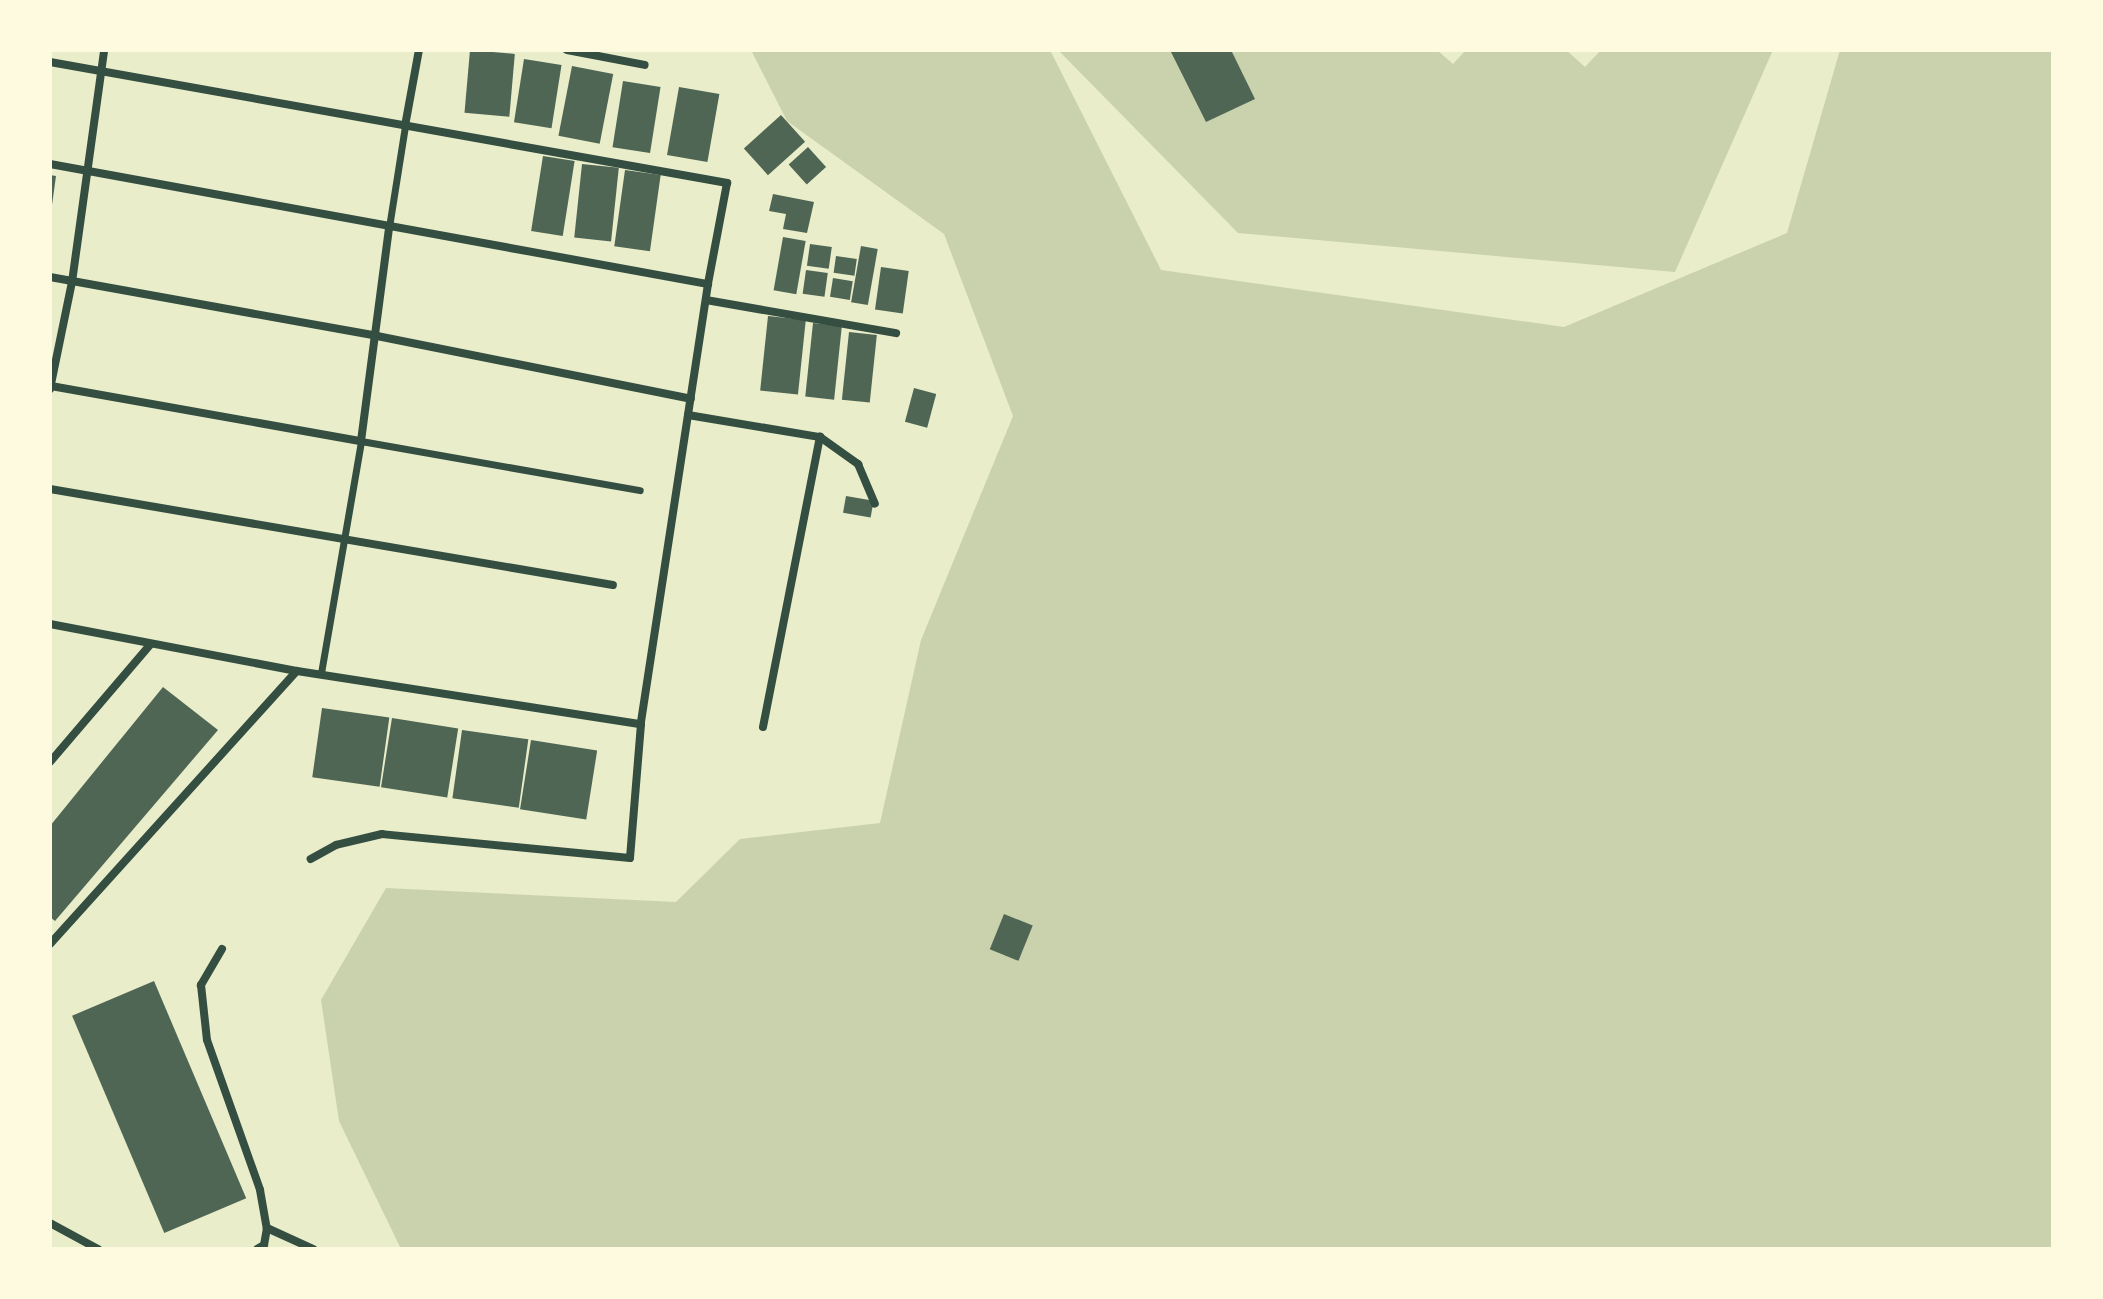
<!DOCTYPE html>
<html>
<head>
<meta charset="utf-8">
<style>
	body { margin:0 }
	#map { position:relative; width:2103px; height:1299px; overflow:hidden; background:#e9edc9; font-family:Signika,sans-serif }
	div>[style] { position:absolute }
	.green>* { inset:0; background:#cad2ad }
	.building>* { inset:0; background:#4f6655; transform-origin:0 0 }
	.pedestrian>* { height:7px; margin:-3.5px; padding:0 3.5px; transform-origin:3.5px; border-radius:3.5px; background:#344e41 }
	.minor>* { height:8px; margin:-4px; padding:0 4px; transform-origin:4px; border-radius:4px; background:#344e41 }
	span { translate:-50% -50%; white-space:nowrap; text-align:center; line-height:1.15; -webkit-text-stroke:8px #fefae0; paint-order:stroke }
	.frame { position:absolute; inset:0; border:52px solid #fefae0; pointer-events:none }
</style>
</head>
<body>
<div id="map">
	<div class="green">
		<div style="clip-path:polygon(751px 50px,1050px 50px,1161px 270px,1564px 327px,1787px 233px,1840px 50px,2053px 50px,2053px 1249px,401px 1249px,339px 1121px,321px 1000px,386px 888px,676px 902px,740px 839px,880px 823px,921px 640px,1013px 416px,944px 234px,787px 121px)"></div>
		<div style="clip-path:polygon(1058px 50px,1437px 50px,1453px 64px,1466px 50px,1566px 50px,1585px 67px,1601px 50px,1773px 50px,1675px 272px,1238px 233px)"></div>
	</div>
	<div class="building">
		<div style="left:470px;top:50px;width:45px;height:63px;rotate:5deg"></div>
		<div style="clip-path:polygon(1170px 50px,1231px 50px,1255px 99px,1206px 122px)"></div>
		<div style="left:524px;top:59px;width:38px;height:64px;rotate:9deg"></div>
		<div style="left:572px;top:66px;width:42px;height:71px;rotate:11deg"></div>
		<div style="left:623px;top:81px;width:38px;height:67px;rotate:9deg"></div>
		<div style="left:679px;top:87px;width:41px;height:69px;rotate:10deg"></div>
		<div style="left:781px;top:115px;width:36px;height:50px;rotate:48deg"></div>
		<div style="left:808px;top:147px;width:27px;height:26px;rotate:48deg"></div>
		<div style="left:543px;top:156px;width:32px;height:76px;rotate:9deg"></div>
		<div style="left:582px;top:164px;width:37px;height:74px;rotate:6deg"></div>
		<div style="left:625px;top:170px;width:36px;height:77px;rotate:8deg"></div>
		<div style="clip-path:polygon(50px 175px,56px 176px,52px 205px,50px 205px)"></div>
		<div style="clip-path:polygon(773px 194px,814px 202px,807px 233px,783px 229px,786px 214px,769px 211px)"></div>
		<div style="left:783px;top:237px;width:23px;height:54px;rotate:10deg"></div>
		<div style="left:810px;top:244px;width:22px;height:22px;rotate:8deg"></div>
		<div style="left:861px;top:246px;width:17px;height:57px;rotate:10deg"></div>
		<div style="left:836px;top:256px;width:21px;height:17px;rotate:8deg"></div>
		<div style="left:881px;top:267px;width:28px;height:43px;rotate:8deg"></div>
		<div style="left:806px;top:270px;width:22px;height:24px;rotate:8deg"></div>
		<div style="left:833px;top:278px;width:20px;height:19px;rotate:9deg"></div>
		<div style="left:768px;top:316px;width:38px;height:75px;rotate:6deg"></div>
		<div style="left:813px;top:323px;width:29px;height:74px;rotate:6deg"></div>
		<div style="left:849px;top:332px;width:28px;height:68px;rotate:6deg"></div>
		<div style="left:914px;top:388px;width:23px;height:35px;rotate:15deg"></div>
		<div style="left:846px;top:496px;width:28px;height:17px;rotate:10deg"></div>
		<div style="clip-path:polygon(163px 687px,218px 730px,55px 921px,50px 917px,50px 826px)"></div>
		<div style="left:322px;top:708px;width:68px;height:70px;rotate:8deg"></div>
		<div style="left:392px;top:718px;width:67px;height:70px;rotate:9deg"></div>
		<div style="left:462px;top:730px;width:67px;height:69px;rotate:8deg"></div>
		<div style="left:531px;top:740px;width:67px;height:70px;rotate:9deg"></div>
		<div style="left:1004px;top:914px;width:31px;height:38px;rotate:22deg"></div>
		<div style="left:154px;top:981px;width:236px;height:89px;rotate:67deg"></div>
	</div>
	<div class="pedestrian">
		<div style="left:389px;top:227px;width:102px;rotate:-81deg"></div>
		<div style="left:321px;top:673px;width:235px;rotate:-80.2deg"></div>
		<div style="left:361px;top:441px;width:283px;rotate:10deg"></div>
	</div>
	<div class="minor">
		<div style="left:567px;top:50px;width:79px;rotate:10.9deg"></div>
		<div style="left:50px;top:62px;width:688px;rotate:10.13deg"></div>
		<div style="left:727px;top:183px;width:103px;rotate:100.7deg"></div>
		<div style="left:708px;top:284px;width:445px;rotate:98.7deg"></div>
		<div style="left:641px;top:724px;width:134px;rotate:94.7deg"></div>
		<div style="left:630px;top:858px;width:249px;rotate:-174.5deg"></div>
		<div style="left:382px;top:834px;width:47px;rotate:166.6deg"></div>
		<div style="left:336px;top:845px;width:29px;rotate:151deg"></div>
		<div style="left:405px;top:126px;width:77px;rotate:-79.6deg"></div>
		<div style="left:50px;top:164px;width:669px;rotate:10.34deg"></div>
		<div style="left:50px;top:277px;width:332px;rotate:10.2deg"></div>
		<div style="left:377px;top:336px;width:320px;rotate:11.3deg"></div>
		<div style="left:706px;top:300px;width:193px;rotate:9.9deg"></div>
		<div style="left:51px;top:386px;width:315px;rotate:10.1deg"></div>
		<div style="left:361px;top:441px;width:216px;rotate:-82.5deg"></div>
		<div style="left:50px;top:389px;width:109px;rotate:-78.4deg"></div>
		<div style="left:72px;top:282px;width:234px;rotate:-82.1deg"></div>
		<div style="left:688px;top:415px;width:134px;rotate:9.5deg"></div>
		<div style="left:820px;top:437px;width:47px;rotate:35.4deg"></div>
		<div style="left:858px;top:464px;width:43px;rotate:67deg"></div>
		<div style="left:50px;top:489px;width:571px;rotate:9.68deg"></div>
		<div style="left:50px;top:624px;width:251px;rotate:10.8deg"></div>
		<div style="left:297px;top:671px;width:348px;rotate:8.8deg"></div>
		<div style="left:763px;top:727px;width:296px;rotate:-78.9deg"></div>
		<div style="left:50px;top:762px;width:154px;rotate:-49.5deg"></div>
		<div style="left:50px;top:944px;width:368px;rotate:-47.9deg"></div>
		<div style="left:222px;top:949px;width:42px;rotate:120.3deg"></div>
		<div style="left:201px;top:985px;width:55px;rotate:83.8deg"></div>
		<div style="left:207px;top:1040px;width:159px;rotate:70.5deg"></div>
		<div style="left:260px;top:1190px;width:39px;rotate:80deg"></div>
		<div style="left:267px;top:1228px;width:17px;rotate:100deg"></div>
		<div style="left:264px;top:1245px;width:8px;rotate:150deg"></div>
		<div style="left:50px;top:1223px;width:55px;rotate:28.4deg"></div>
		<div style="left:267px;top:1228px;width:51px;rotate:24.5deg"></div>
	</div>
	<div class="frame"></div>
</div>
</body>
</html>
